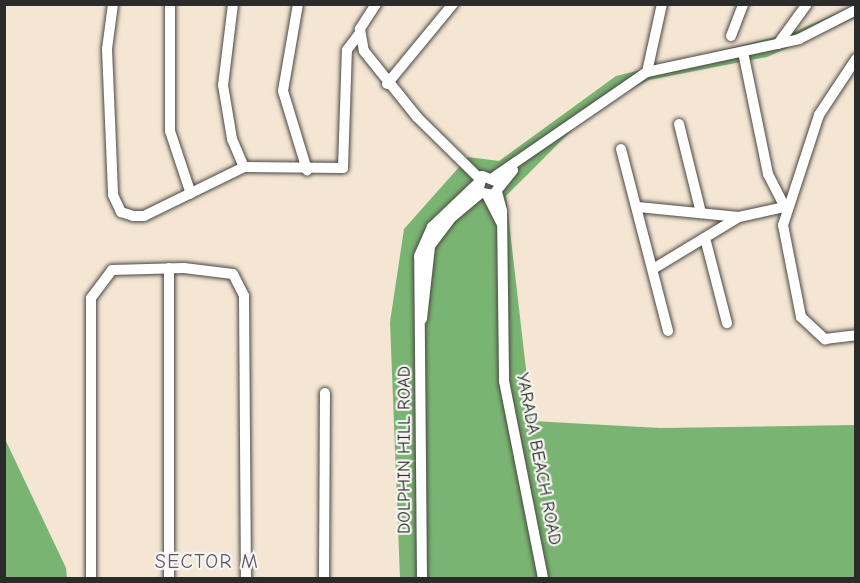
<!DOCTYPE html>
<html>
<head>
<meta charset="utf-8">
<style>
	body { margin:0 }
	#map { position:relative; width:860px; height:583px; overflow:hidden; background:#f4e6d3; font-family:"Comic Neue",sans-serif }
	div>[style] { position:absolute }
	.forest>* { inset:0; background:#7ab472 }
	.roads { filter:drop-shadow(0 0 2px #494744) drop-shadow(0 0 2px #494744) }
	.minor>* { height:10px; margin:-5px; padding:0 5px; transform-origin:5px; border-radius:5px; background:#fff }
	span { translate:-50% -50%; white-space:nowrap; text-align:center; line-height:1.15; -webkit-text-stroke:4.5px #f6f6f2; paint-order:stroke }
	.street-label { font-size:18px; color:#2b2b2b }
	.neighbourhood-label { font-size:20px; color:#63566b; letter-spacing:1.5px }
	.frame { position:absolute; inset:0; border:6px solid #2b2b2b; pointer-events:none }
</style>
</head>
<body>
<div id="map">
	<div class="forest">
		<div style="clip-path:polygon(855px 5px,855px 18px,767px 57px,649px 80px,594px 108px,506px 196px,532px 421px,660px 428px,855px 425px,855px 578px,400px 578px,390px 322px,404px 229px,468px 157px,499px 161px,616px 76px,792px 33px)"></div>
		<div style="clip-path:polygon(5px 439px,66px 568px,67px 578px,5px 578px)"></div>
	</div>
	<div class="roads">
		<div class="minor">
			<div style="left:113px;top:4px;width:45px;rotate:97.6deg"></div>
			<div style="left:107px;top:49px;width:146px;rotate:87.6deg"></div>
			<div style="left:113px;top:195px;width:19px;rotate:65deg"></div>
			<div style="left:121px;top:212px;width:13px;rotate:18deg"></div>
			<div style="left:133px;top:216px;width:11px"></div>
			<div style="left:144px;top:216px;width:111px;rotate:-26.1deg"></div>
			<div style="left:244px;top:167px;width:99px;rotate:0.6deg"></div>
			<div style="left:343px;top:168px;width:118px;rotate:-88.1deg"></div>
			<div style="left:347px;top:50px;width:20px;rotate:-53deg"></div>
			<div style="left:170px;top:4px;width:127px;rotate:90deg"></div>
			<div style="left:170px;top:131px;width:66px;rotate:71.6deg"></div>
			<div style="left:233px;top:4px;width:82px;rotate:97deg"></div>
			<div style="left:223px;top:85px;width:55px;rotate:80.5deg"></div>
			<div style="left:232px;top:139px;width:30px;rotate:67deg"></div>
			<div style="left:298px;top:4px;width:88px;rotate:99.8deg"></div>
			<div style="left:283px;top:91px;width:83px;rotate:73.1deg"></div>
			<div style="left:376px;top:4px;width:30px;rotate:123deg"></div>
			<div style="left:360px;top:29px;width:22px;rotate:80deg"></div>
			<div style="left:364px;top:51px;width:85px;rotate:51.2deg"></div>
			<div style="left:417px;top:117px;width:87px;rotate:44.5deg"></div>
			<div style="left:731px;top:36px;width:34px;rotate:-69deg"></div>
			<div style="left:778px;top:44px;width:49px;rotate:-54.1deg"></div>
			<div style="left:743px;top:52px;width:125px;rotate:78.4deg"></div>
			<div style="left:768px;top:174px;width:37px;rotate:63deg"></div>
			<div style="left:856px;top:59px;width:67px;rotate:123.5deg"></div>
			<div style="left:819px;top:115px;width:116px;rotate:108.1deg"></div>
			<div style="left:783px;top:225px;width:94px;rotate:78.9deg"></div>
			<div style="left:801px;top:317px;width:33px;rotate:43deg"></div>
			<div style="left:825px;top:339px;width:31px;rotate:-7deg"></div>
			<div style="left:647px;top:72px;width:70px;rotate:-77.6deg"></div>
			<div style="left:387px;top:84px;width:104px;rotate:-50.5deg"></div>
			<div style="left:679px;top:124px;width:92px;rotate:76.1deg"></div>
			<div style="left:621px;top:149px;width:188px;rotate:75.5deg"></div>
			<div style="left:494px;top:177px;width:186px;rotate:-34.5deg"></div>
			<div style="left:647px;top:72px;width:156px;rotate:-12.2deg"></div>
			<div style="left:799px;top:39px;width:64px;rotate:-27deg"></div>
			<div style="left:498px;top:182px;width:17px;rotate:-159deg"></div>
			<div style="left:482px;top:176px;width:16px;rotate:104deg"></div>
			<div style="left:478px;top:192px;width:15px;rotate:11deg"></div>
			<div style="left:493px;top:195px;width:32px;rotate:-51deg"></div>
			<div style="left:497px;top:192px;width:20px;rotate:75deg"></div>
			<div style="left:502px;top:211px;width:170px;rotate:89.3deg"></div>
			<div style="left:504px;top:381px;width:201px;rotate:78.8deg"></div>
			<div style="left:488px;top:197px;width:29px;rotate:63deg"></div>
			<div style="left:638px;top:207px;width:101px;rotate:5.7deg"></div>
			<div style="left:705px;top:238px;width:88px;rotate:75.5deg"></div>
			<div style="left:169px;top:268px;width:310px;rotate:90deg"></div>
			<div style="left:653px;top:269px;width:100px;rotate:-31.2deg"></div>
			<div style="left:739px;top:217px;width:47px;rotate:-12.3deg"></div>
			<div style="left:422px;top:319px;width:73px;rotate:-83.7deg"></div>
			<div style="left:430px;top:246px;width:35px;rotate:-53deg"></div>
			<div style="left:451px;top:218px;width:38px;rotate:-40deg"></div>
			<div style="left:91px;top:578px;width:280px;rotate:-90deg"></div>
			<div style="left:91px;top:298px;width:35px;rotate:-53deg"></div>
			<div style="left:112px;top:270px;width:72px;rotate:-1.6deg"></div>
			<div style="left:184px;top:268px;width:49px;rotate:7deg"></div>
			<div style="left:233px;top:274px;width:25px;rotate:63deg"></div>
			<div style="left:244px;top:296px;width:282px;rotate:89.6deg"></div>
			<div style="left:324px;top:578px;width:185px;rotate:-89.7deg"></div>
			<div style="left:422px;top:578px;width:322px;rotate:-90.5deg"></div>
			<div style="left:419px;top:256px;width:32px;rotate:-66deg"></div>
			<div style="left:432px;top:227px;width:61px;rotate:-43.7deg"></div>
		</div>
	</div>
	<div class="street-label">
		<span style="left:405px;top:450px;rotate:-90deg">DOLPHIN HILL ROAD</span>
		<span style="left:538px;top:459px;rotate:79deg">YARADA BEACH ROAD</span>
	</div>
	<div class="neighbourhood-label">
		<span style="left:207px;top:561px">SECTOR M</span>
	</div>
	<div class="frame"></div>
</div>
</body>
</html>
